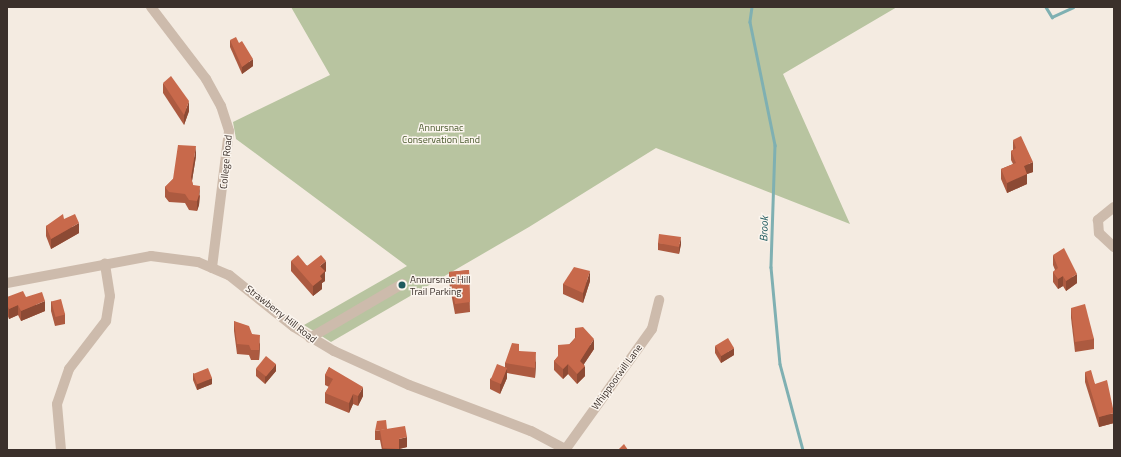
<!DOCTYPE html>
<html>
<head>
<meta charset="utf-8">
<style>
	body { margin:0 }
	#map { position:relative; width:1121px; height:457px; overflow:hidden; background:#f4ebe1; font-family:"Titillium Web",sans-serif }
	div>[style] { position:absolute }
	.green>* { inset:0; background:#b8c4a0 }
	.stream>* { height:2.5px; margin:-1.25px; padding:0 1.25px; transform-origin:1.25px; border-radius:1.25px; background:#7fb0b2 }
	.minor>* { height:10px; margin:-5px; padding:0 5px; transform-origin:5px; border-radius:5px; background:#cdbbac }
	.wall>* { inset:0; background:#ac5a40 }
	.shaded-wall>* { inset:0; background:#8c4a34 }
	.building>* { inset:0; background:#c8694b; transform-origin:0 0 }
	.dots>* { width:11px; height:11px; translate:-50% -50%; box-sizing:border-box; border:2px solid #fbf5ee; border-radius:50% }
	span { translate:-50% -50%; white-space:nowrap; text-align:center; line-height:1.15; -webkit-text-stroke:3px #fbf5ee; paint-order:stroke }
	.park-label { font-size:10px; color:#4a5a2e }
	.street-label { font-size:10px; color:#3b302b }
	.poi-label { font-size:10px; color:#3b302b }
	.left { translate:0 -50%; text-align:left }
	.water-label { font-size:11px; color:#1f5a5e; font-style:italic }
	.frame { position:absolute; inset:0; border:8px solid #3b302b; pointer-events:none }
</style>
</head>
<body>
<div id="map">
	<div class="green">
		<div style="clip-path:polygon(291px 7px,897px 7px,783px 74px,850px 224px,656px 148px,529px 227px,331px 342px,304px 325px,407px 266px,236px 139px,233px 122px,330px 75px)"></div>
	</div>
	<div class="stream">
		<div style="left:752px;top:7px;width:15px;rotate:98deg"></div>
		<div style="left:750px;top:22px;width:126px;rotate:78.5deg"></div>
		<div style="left:775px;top:145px;width:122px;rotate:91.9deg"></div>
		<div style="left:771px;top:267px;width:97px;rotate:84.7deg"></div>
		<div style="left:780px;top:364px;width:89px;rotate:75deg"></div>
		<div style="left:1046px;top:7px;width:12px;rotate:59deg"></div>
		<div style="left:1052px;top:17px;width:23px;rotate:-25deg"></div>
	</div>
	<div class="minor">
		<div style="left:151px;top:7px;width:91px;rotate:52.6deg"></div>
		<div style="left:206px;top:79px;width:31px;rotate:61deg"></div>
		<div style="left:221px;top:106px;width:26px;rotate:72deg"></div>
		<div style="left:229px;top:131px;width:138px;rotate:97.1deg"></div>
		<div style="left:1114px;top:207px;width:21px;rotate:141deg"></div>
		<div style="left:1098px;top:220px;width:13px;rotate:86deg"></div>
		<div style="left:1099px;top:233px;width:21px;rotate:43deg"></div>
		<div style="left:7px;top:283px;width:147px;rotate:-10.6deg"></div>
		<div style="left:151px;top:256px;width:47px;rotate:7.3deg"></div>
		<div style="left:198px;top:262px;width:34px;rotate:23deg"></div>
		<div style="left:229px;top:275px;width:83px;rotate:38.7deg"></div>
		<div style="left:294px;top:327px;width:47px;rotate:31deg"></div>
		<div style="left:334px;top:351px;width:82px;rotate:24.4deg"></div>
		<div style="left:409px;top:385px;width:130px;rotate:20.7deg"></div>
		<div style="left:531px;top:431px;width:40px;rotate:28deg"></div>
		<div style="left:310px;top:338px;width:107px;rotate:-30.4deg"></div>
		<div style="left:61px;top:450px;width:46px;rotate:-95deg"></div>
		<div style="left:57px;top:404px;width:37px;rotate:-71deg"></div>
		<div style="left:69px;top:369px;width:61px;rotate:-52.4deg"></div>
		<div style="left:106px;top:321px;width:25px;rotate:-81deg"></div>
		<div style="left:110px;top:296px;width:33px;rotate:-99deg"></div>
		<div style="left:565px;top:450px;width:149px;rotate:-54.3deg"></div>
		<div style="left:652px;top:329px;width:30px;rotate:-76deg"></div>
	</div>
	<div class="wall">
		<div style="clip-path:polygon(230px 40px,253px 66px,242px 74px,230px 47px)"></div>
		<div style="clip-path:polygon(163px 83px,189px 111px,184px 125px,163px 93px)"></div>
		<div style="clip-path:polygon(1013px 140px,1033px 172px,1027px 174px,1027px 184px,1007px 193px,1001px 179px,1001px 169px,1013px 164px,1011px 160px,1011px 151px,1013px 150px)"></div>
		<div style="clip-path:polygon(196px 156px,192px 181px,193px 185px,200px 196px,199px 205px,197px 211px,189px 210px,185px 203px,169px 202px,165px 197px,165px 187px)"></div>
		<div style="clip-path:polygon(64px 219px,79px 233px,51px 249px,46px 236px,46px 226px)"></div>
		<div style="clip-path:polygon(658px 243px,681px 244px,679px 254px,658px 250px)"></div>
		<div style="clip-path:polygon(1053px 255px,1077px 283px,1066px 291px,1063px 286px,1058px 289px,1053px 282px,1053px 272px,1055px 270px,1053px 265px)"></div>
		<div style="clip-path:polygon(291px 261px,326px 271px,325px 272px,325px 281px,322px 283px,322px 289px,313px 296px,291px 271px)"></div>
		<div style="clip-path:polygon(469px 270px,470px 312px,455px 314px,449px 282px,449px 272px)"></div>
		<div style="clip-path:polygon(590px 281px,583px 303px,563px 294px,563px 284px)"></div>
		<div style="clip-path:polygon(7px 297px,26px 297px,45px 311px,21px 321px,18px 315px,9px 319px,7px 314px)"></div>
		<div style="clip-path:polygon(51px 301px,65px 314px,65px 324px,55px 326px,51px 311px)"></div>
		<div style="clip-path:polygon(1071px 308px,1094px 339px,1094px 349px,1075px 352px,1071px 318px)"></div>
		<div style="clip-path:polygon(234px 321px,252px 334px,260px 344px,259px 360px,251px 360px,249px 355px,237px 354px,234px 331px)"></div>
		<div style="clip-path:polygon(575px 328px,594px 349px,584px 364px,585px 376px,577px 384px,568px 374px,563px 379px,554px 370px,554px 361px,575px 338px)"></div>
		<div style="clip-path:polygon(715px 346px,734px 355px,721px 363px,715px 353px)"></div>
		<div style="clip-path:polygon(519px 351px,536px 362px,535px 378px,507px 373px,507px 378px,500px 394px,490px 389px,490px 379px,505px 367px,505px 363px)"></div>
		<div style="clip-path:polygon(329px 367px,363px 396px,358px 406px,353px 404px,349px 413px,325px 403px,325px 393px,329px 387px,325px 385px,325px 375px)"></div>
		<div style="clip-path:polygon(256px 369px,276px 371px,265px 384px,256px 376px)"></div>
		<div style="clip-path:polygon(1085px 372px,1095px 384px,1114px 423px,1099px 427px,1085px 382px)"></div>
		<div style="clip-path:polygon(193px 373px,212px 384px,197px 390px,193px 380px)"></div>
		<div style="clip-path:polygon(387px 429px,407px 447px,399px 449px,399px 450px,382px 450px,380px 440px,375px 440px,375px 431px)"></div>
	</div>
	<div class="shaded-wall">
		<div style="clip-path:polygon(253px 59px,253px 66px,242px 74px,242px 67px)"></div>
		<div style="clip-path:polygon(189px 101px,189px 111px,184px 125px,184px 115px)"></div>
		<div style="clip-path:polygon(196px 146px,196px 156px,191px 187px,191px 177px)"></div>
		<div style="clip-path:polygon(1033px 162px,1033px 172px,1027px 174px,1027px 184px,1007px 193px,1007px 183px,1024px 166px)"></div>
		<div style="clip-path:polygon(200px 186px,199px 205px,197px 211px,197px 201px)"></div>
		<div style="clip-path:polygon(79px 223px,79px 233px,51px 249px,51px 239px)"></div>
		<div style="clip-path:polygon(681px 237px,681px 244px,679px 254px,679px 247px)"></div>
		<div style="clip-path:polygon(326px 261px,326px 271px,325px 272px,325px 281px,322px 283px,322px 289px,313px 296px,313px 286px,320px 276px,320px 266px)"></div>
		<div style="clip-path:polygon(590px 271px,590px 281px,583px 303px,583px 293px)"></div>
		<div style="clip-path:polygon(1077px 274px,1077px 283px,1066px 291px,1066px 281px)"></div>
		<div style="clip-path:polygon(1063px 276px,1063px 286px,1058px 289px,1058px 279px)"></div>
		<div style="clip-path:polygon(45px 301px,45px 311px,21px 321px,21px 311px)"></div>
		<div style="clip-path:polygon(18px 305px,18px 315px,9px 319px,9px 309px)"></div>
		<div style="clip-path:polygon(260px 335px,260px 344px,259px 360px,259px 350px)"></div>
		<div style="clip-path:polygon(594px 339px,594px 349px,580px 370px,580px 361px)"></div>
		<div style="clip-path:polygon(734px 348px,734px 355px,721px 363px,721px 356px)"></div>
		<div style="clip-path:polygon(536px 352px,536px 362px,535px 378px,535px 368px)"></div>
		<div style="clip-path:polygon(276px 364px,276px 371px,265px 384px,265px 377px)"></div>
		<div style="clip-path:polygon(568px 364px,568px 374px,563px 379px,563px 369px)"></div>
		<div style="clip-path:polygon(585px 366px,585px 376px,577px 384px,577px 374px)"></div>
		<div style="clip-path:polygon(507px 368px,507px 378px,500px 394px,500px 384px)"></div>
		<div style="clip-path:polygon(212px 378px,212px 384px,197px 390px,197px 383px)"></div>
		<div style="clip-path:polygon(363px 387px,363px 396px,358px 406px,358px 396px)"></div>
		<div style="clip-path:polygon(353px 394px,353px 404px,349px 413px,349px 403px)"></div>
		<div style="clip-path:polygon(1114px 413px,1114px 423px,1099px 427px,1099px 417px)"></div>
		<div style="clip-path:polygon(407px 437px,407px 447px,399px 449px,399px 439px)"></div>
	</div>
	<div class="building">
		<div style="clip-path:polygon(236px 37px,239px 43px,242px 41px,253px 59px,242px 67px,230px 40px)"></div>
		<div style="clip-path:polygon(171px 76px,189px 101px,184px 115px,163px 83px)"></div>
		<div style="clip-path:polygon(1021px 136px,1033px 162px,1024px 166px,1027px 174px,1007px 183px,1001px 169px,1016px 163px,1011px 151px,1016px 148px,1013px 140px)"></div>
		<div style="clip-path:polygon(178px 145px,196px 146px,191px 177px,193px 185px,200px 186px,199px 195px,197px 201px,189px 200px,185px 194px,169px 192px,165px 187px,173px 179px)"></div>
		<div style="clip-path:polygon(63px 214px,64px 219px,75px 214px,79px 223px,51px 239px,46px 226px)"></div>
		<div style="clip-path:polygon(659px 234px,681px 237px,679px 247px,658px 243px)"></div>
		<div style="clip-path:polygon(1064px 248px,1077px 274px,1066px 281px,1063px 276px,1058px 279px,1053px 272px,1058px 268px,1053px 255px)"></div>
		<div style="clip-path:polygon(298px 255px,307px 266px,321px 255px,326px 261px,320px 266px,325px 271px,320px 276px,322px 279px,313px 286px,291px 261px)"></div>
		<div style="clip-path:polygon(574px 267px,590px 271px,583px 293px,563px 284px)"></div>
		<div style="clip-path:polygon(469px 270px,470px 302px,455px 304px,449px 272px)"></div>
		<div style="clip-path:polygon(23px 291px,26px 297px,42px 292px,45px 301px,21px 311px,18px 305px,9px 309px,7px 305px,7px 297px)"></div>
		<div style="left:61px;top:299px;width:16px;height:10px;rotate:75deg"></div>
		<div style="clip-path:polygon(1085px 304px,1094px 339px,1075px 342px,1071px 308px)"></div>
		<div style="clip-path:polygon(234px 321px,249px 326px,252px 334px,260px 335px,259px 350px,251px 350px,249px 345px,237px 344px)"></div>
		<div style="clip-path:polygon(583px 327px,594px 339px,580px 361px,585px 366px,577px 374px,568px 364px,563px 369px,554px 361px,558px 356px,558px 345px,570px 344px,576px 337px,575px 328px)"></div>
		<div style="left:728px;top:338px;width:12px;height:15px;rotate:59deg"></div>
		<div style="clip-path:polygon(512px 343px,519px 344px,519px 351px,536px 352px,535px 368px,505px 363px)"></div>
		<div style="left:266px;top:356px;width:13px;height:16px;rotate:39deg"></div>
		<div style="left:497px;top:364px;width:11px;height:17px;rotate:22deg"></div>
		<div style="clip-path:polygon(329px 367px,363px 387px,358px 396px,353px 394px,349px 403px,325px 393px,333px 379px,325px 375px)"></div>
		<div style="left:208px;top:368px;width:11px;height:16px;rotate:68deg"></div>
		<div style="clip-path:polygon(1091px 370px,1095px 384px,1107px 380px,1114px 413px,1099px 417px,1085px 372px)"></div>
		<div style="clip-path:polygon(386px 420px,387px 429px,375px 431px,377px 421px)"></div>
		<div style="clip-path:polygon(405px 426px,407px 437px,399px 439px,399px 449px,383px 448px,380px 430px)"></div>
		<div style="clip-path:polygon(624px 444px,628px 450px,618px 450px)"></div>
	</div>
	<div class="dots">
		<div style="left:402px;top:285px;background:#1f5a5e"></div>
	</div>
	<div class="park-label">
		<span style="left:441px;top:133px">Annursnac<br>Conservation Land</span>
	</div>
	<div class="street-label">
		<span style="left:226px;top:162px;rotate:-85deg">College Road</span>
		<span style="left:281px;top:314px;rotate:38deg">Strawberry Hill Road</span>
		<span style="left:617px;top:377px;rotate:-54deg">Whippoorwill Lane</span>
	</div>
	<div class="poi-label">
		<span class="left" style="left:410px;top:285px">Annursnac Hill<br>Trail Parking</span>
	</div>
	<div class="water-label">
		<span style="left:764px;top:229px;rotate:-88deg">Brook</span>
	</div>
	<div class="frame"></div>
</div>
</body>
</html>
